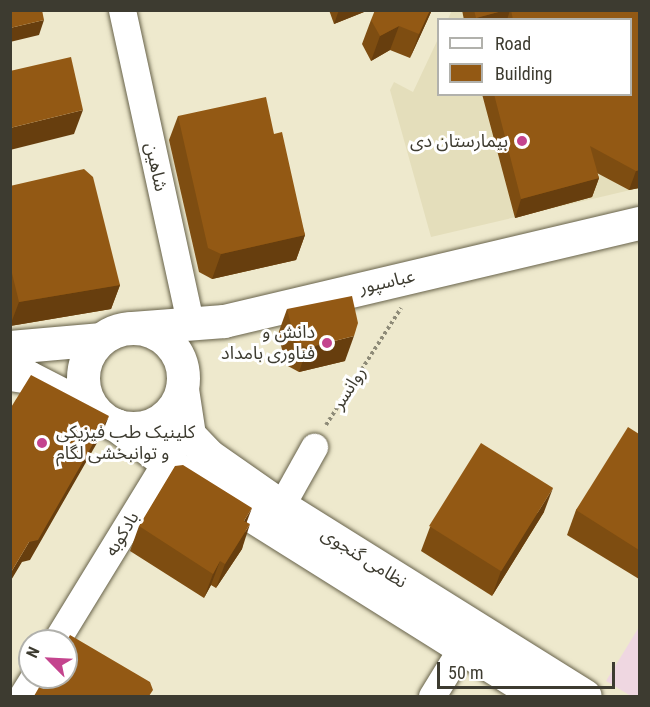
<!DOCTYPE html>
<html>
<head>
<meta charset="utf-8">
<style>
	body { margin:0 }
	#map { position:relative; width:650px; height:707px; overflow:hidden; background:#eee9cd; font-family:"Roboto Condensed","Noto Sans Arabic",sans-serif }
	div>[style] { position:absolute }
	.built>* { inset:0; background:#e4debb }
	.education>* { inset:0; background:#efd7e1 }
	.path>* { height:4px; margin-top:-2px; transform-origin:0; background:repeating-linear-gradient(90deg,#8e8b78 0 3px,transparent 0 6px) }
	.roads { filter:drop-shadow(0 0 2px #67624a) drop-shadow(0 0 2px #67624a) }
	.minor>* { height:27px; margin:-13.5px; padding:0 13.5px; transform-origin:13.5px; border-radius:13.5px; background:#fff }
	.tertiary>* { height:33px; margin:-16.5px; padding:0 16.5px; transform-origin:16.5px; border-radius:16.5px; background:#fff }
	.secondary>* { height:33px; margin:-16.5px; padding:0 16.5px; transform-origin:16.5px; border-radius:16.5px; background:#fff }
	.secondary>.ring { margin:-16.5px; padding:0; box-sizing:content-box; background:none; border:33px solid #fff; border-radius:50% }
	.wall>* { inset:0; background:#7e4d11 }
	.shaded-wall>* { inset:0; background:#673e0e }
	.building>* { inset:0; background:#935914; transform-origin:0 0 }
	.dots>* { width:16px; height:16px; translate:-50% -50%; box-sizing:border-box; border:3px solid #fff; border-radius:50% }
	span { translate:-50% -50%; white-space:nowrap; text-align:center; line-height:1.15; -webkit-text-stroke:6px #fff; paint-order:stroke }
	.poi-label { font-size:18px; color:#3d3b30 }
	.right { translate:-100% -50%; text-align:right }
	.left { translate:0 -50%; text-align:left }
	.street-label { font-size:18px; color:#3d3b30 }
	.frame { position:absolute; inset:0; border:12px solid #3d3b30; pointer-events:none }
	.legend { position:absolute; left:437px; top:18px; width:195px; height:78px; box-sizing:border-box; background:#fff; border:2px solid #b1b1ac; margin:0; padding:8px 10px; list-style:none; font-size:18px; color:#3d3b30 }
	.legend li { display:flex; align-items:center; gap:12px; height:30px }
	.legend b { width:30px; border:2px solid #b1b1ac }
	.north { position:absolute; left:18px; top:629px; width:60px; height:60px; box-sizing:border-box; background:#fff; border:2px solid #b1b1ac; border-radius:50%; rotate:294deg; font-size:16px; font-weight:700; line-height:24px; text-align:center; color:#3d3b30 }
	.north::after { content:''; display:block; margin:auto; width:21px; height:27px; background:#c4448e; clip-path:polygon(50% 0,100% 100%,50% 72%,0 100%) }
	.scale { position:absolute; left:437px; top:662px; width:178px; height:27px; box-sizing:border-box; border:3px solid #3d3b30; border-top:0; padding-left:8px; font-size:18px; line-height:21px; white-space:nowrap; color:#3d3b30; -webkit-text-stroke:4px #fff; paint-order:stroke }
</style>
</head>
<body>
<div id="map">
	<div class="built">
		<div style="clip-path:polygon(452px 10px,639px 11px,639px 188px,431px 237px,390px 90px,394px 82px,413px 92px,438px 39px,438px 94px,630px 94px,630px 20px,448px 19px)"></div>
	</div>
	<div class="education">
		<div style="clip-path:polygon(639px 627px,639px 696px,631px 696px,606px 681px)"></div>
	</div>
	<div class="path">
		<div style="left:326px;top:425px;width:139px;rotate:-57.3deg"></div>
	</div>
	<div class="roads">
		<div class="minor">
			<div style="left:122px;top:10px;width:320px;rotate:77.7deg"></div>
			<div style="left:281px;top:506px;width:68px;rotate:-60.8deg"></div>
			<div style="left:56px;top:641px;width:251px;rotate:-58.5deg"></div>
			<div style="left:22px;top:696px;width:22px;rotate:-58deg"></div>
			<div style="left:432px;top:696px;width:76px;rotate:-58.4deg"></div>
		</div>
		<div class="tertiary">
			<div style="left:182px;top:389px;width:47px;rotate:81.3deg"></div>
			<div style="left:189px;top:435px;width:28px;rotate:46deg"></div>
			<div style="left:208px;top:455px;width:89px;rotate:34.9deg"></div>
			<div style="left:281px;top:506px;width:358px;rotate:32deg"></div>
			<div style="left:116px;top:425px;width:62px;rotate:36.5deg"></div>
			<div style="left:166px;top:462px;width:440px;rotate:32.1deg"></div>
		</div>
		<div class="secondary">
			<div style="left:132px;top:328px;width:92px;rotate:-4.4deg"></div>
			<div style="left:224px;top:321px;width:427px;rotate:-13.3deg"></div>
			<div class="ring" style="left:83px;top:328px;width:67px;height:67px"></div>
			<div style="left:10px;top:347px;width:92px;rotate:-5deg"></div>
			<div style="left:10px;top:374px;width:18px;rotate:9deg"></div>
			<div style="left:28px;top:377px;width:46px;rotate:27.1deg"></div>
		</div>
	</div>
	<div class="wall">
		<div style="clip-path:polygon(329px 10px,369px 10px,334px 24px)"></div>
		<div style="clip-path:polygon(432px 10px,410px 58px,390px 50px,371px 61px,362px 44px,371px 20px)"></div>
		<div style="clip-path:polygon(462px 10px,639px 10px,639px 188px,629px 190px,597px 173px,599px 178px,592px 197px,515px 218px,482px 94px,630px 94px,630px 20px,464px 20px)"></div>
		<div style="clip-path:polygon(178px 116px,274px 134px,305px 235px,296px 260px,212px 279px,199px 272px,169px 140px)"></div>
		<div style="clip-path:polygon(10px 186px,120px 285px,111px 309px,10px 326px)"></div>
		<div style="clip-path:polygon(287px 309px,345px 361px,299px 372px,286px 365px,278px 334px)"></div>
		<div style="clip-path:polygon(639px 434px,639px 579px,567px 535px,576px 510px)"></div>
		<div style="clip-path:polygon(544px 512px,492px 596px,421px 551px,430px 527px)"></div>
		<div style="clip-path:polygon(247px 522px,242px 549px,216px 588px,211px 585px,204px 598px,130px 551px,139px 526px)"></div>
	</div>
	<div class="shaded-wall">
		<div style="clip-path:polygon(339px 10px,369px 10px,334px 24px)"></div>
		<div style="clip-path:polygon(430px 10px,432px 10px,410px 58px,419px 34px)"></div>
		<div style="clip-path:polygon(506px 10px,510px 10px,507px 20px,475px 20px,476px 18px)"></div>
		<div style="clip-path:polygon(44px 20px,39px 35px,10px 42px,10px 28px)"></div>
		<div style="clip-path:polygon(399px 26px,390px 50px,371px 61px,380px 36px)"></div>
		<div style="clip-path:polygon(83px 110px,74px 134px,10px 150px,10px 128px)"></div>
		<div style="clip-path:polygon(639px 170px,639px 188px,629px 190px,636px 171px)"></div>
		<div style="clip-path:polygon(599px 178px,592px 197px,515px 218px,521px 199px)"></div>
		<div style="clip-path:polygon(305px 235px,296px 260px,212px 279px,221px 254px)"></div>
		<div style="clip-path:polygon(120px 285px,111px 309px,10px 326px,19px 302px)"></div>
		<div style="clip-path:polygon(354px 336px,345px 361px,299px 372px,307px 348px)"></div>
		<div style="clip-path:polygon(109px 416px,101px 436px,30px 560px,22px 562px,10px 582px,10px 574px,29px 542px)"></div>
		<div style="clip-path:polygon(553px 488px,544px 512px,492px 596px,501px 571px)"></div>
		<div style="clip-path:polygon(252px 508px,243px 532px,244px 521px)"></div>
		<div style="clip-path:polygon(250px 524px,242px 549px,216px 588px,225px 564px)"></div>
		<div style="clip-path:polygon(220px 561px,211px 585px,204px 598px,213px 574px)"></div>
	</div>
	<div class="building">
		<div style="clip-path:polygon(10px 10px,42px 10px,44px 20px,10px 28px)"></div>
		<div style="clip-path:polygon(375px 10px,430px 10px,419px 34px,399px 26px,380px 36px,371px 20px)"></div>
		<div style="clip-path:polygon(474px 10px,506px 10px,476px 18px)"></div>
		<div style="clip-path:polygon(511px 10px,639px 10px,639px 170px,636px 171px,590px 146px,599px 178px,521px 199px,494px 94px,630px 94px,630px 20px,513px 20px)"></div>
		<div style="clip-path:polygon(71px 57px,83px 110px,10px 128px,10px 71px)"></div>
		<div style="clip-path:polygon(266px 97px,274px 134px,282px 132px,305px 235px,221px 254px,208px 248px,178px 116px)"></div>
		<div style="clip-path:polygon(84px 169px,93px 177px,120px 285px,19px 302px,10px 265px,10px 186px)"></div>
		<div style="clip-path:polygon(352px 296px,358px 323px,354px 336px,307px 348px,295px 341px,287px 309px)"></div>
		<div style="clip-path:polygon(31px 375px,109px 416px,38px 540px,29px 542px,10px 574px,10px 409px)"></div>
		<div style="clip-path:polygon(628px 427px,639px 434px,639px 550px,576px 510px)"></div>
		<div style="left:481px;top:443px;width:85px;height:98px;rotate:32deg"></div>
		<div style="clip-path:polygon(183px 465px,252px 508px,244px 521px,250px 524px,225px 564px,220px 561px,213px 574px,139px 526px,175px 466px)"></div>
		<div style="clip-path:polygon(70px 635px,150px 682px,153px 690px,149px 696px,34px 696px,45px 677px,66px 677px,66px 642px)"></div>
	</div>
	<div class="dots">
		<div style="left:522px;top:141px;background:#c4448e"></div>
		<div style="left:327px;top:343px;background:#c4448e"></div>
		<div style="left:42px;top:443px;background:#c4448e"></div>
	</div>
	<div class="poi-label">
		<span class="right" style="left:508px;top:141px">بیمارستان دی</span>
		<span class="right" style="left:315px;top:343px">دانش و<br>فناوری بامداد</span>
		<span class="left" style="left:56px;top:443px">کلینیک طب فیزیکی<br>و توانبخشی لگام</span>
	</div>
	<div class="street-label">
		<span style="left:156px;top:167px;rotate:78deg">شاهین</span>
		<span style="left:387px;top:282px;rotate:-13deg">عباسپور</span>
		<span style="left:349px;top:388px;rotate:-57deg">روانسر</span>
		<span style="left:122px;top:534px;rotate:-59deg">بادکوبه</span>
		<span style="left:364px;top:558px;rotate:32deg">نظامی گنجوی</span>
	</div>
	<div class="frame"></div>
	<ul class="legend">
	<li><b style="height:8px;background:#fff"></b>Road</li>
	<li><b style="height:16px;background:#935914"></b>Building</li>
	</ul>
	<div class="north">N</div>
	<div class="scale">50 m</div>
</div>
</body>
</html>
